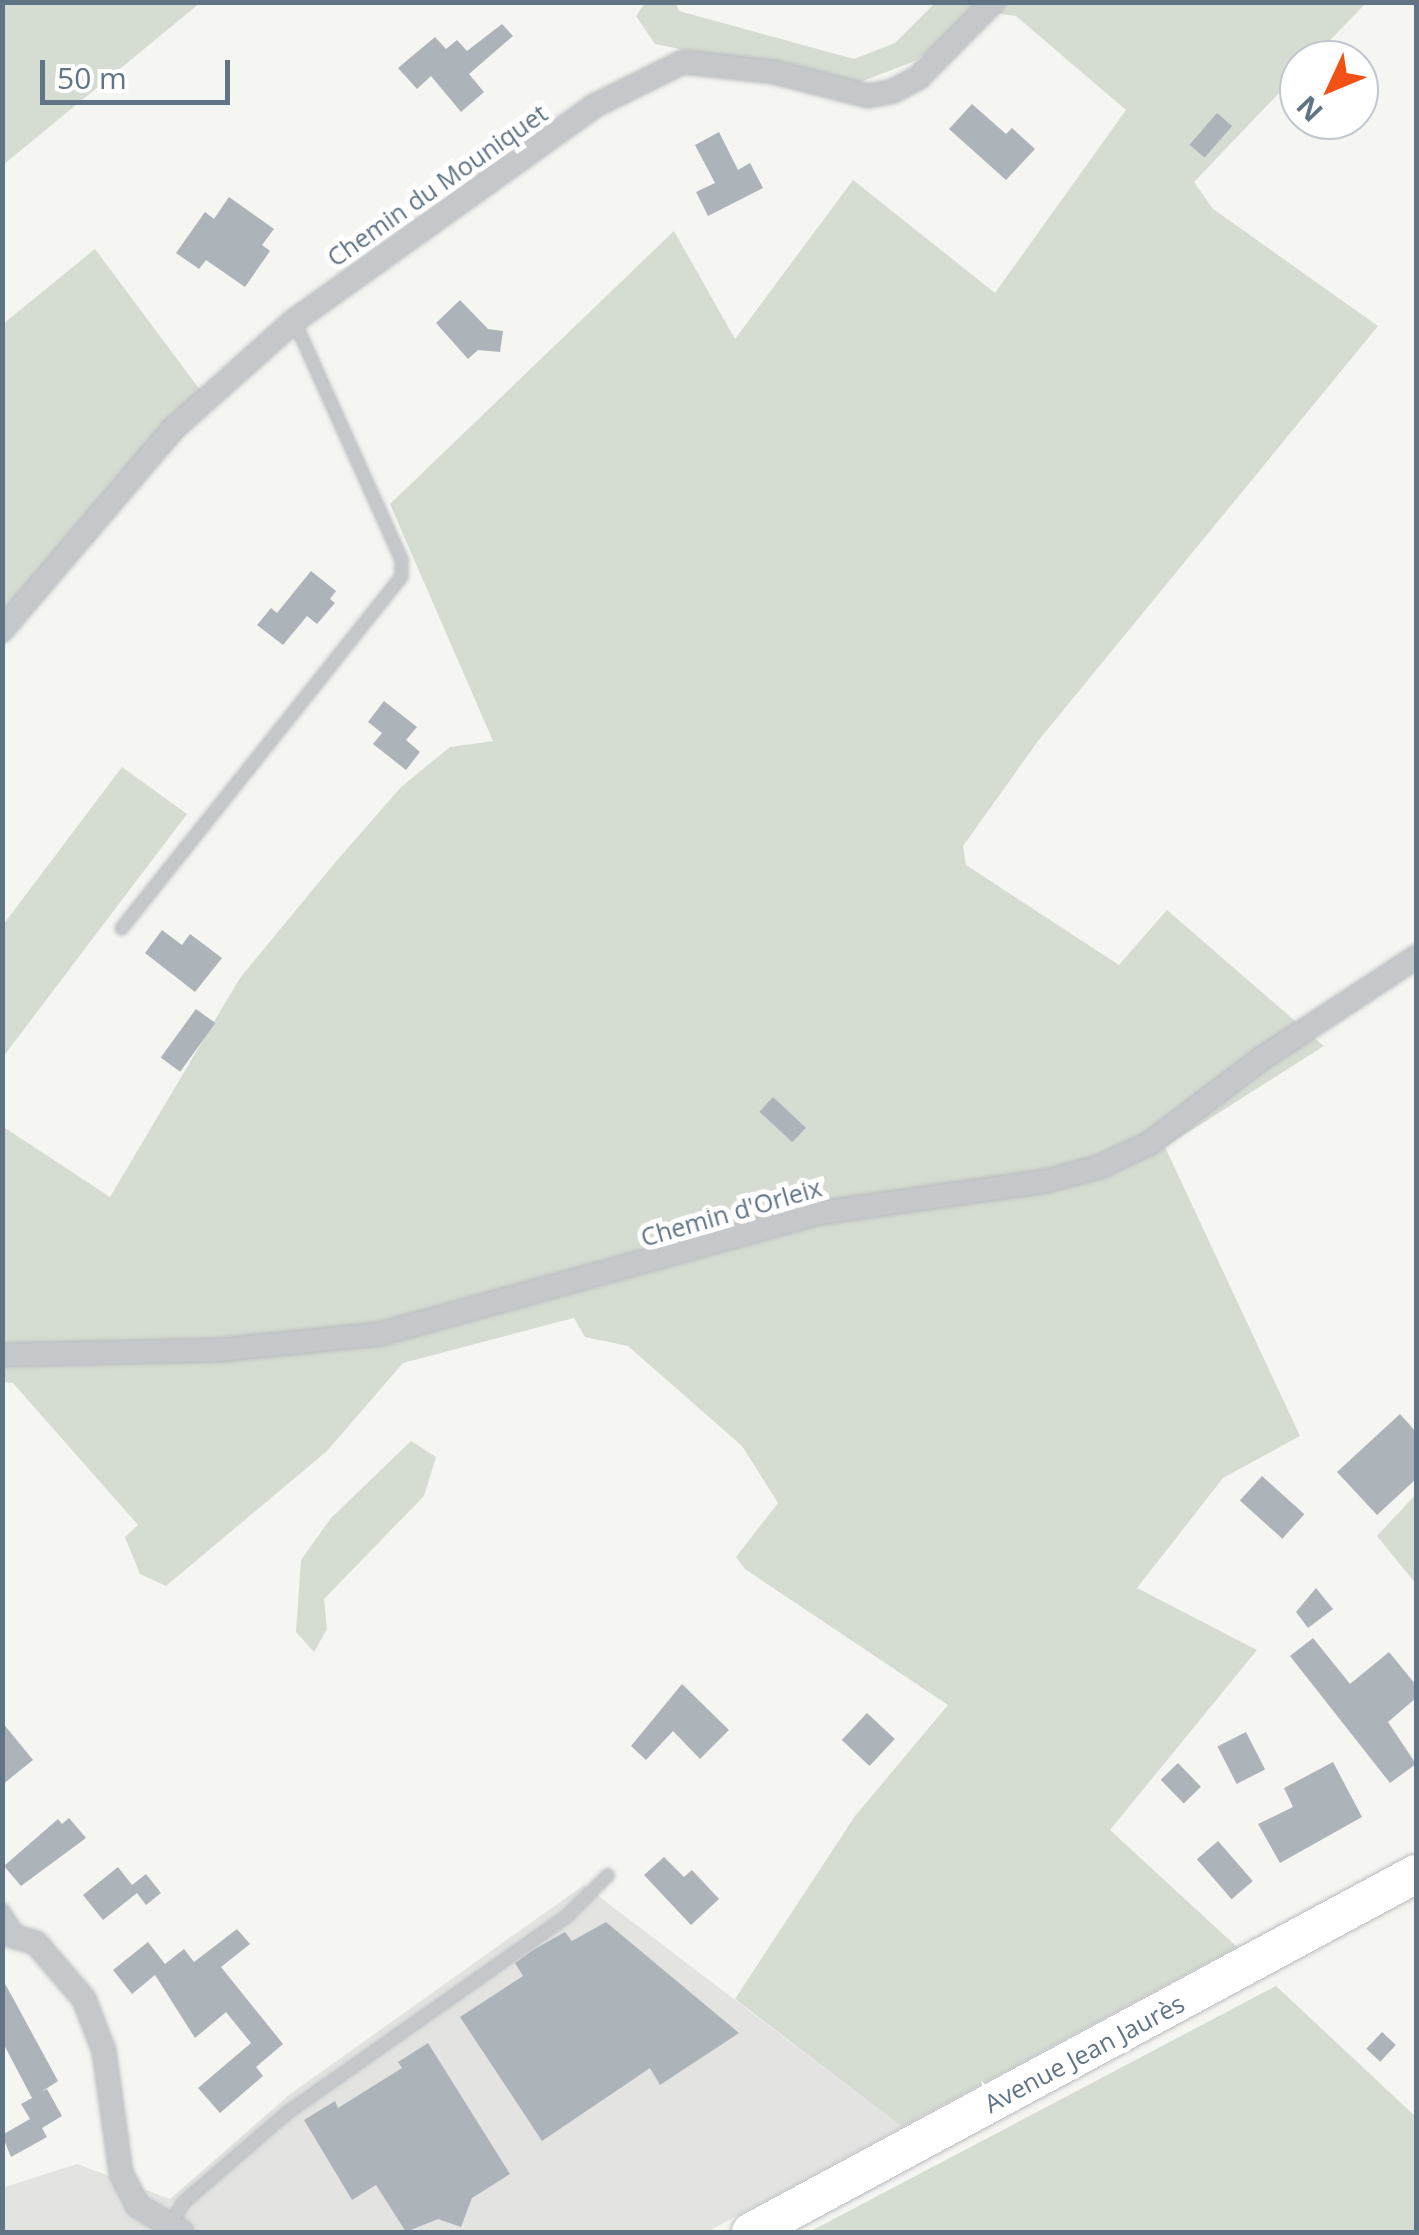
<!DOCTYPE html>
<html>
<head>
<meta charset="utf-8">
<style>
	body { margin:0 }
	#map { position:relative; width:1419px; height:2235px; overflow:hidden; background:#f5f5f1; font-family:"Open Sans",sans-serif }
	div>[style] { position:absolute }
	.built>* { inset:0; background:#e3e4e2 }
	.green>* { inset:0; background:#d5ddd2 }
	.building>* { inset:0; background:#acb4ba; transform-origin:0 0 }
	.roads { filter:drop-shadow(0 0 2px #b7bbbf) drop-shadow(0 0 2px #b7bbbf) }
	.lane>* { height:11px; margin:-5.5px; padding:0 5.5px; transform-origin:5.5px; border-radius:5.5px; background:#c4c8cb }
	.street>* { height:22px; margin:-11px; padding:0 11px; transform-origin:11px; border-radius:11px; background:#c4c8cb }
	.primary>* { height:38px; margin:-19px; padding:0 19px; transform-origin:19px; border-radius:19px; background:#fff }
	span { translate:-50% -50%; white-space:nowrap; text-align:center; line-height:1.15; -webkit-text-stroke:10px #fff; paint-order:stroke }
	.street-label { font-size:25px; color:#617485 }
	.frame { position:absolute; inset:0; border:5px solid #617485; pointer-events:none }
	.north { position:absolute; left:1279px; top:40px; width:100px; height:100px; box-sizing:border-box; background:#fff; border:2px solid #c0c7ce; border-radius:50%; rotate:226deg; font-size:28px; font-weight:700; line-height:40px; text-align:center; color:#617485 }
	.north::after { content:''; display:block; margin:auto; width:35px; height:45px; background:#f25014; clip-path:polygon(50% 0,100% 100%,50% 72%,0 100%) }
	.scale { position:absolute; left:40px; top:60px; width:190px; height:45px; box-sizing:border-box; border:5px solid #617485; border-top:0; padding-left:12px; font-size:30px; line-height:35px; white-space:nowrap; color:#617485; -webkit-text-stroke:8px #fff; paint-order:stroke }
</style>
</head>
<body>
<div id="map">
	<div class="built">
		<div style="clip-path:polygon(584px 1885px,902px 2127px,707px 2232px,3px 2232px,2px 2188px,77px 2164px,170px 2199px,290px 2094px)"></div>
	</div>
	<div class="green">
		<div style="clip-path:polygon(3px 2px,200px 2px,200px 3px,3px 165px)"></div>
		<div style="clip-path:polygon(645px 3px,676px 3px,679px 11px,854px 59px,895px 43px,935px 3px,1366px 3px,1311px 60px,1299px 60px,1299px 72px,1194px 182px,1213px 209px,1378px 326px,1038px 741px,963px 846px,966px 865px,1119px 965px,1167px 910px,1324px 1046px,1165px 1147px,1300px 1436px,1223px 1478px,1137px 1588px,1257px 1650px,1110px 1830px,1237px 1947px,902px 2127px,735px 1999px,855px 1816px,948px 1705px,745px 1569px,736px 1557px,778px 1503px,742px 1446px,628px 1346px,585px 1337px,574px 1318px,403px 1363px,327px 1451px,166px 1586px,140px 1574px,125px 1537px,138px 1525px,13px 1383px,3px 1382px,2px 1126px,110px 1197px,240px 978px,333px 865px,401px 787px,450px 747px,493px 741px,390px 504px,674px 231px,735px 339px,853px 180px,995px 293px,1126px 110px,1016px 16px,979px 11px,915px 61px,855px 84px,655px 44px,636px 16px)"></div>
		<div style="clip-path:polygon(95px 249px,212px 406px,95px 528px,3px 647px,3px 324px)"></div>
		<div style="clip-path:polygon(122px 767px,187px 814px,3px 1057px,3px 925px)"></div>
		<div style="clip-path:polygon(411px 1441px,436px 1457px,424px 1496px,324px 1599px,327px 1629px,314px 1652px,296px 1632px,301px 1560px,331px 1518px)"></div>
		<div style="clip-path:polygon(1416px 1494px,1416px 1584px,1377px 1536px)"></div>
		<div style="clip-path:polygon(1276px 1986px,1416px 2117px,1416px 2232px,809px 2232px)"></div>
	</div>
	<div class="building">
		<div style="clip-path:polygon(502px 24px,513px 36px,469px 74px,484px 92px,461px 112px,431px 76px,417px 89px,398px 68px,435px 37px,446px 49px,457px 40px,467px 51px)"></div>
		<div style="clip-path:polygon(972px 104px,1006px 134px,1012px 128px,1035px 149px,1006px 180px,949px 129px)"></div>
		<div style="left:1217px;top:113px;width:20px;height:42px;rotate:41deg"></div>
		<div style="clip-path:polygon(719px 132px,738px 170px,750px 163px,763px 188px,708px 216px,696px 192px,715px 183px,695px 145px)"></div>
		<div style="clip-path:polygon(229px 197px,274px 229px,262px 245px,270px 251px,245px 287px,206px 260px,199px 269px,176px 253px,205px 212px,214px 219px)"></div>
		<div style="clip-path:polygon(460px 300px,488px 329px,503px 331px,500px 352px,478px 350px,468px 359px,436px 323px)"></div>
		<div style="clip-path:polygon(311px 571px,336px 591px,330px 599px,335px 603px,317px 624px,307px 616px,283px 645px,257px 625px,271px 608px,277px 613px)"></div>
		<div style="clip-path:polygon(384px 701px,417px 727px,406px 740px,420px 752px,406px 770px,373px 744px,382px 733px,368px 722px)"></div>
		<div style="clip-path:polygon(162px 930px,182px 945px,190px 934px,222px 958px,195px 992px,145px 953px)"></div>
		<div style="left:196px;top:1009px;width:24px;height:60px;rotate:36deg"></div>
		<div style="left:773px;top:1097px;width:45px;height:20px;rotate:43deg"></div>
		<div style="clip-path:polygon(1400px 1414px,1416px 1432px,1416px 1479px,1377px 1515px,1337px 1472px)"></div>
		<div style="left:1262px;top:1476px;width:57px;height:33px;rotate:42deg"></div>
		<div style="clip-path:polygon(1316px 1588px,1333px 1609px,1308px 1628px,1296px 1612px)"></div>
		<div style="clip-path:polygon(1313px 1638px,1350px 1684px,1389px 1652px,1416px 1685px,1416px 1698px,1388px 1722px,1416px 1764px,1390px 1783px,1290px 1656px)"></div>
		<div style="clip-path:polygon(682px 1684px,729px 1730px,700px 1759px,673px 1731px,646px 1760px,631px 1746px)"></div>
		<div style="left:867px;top:1713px;width:38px;height:37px;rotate:43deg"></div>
		<div style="clip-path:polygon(2px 1722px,33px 1760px,2px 1785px)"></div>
		<div style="left:1246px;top:1732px;width:42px;height:32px;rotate:63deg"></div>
		<div style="clip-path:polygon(1333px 1762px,1362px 1817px,1280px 1863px,1258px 1824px,1293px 1807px,1284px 1788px)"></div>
		<div style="left:1178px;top:1763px;width:33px;height:24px;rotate:46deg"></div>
		<div style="clip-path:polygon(69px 1818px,86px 1838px,21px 1886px,4px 1866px,58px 1819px,62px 1824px)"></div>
		<div style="left:1218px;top:1841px;width:53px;height:28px;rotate:49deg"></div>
		<div style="clip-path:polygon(664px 1857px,684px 1877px,692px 1870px,719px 1899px,691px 1925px,644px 1875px)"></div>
		<div style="clip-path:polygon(118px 1867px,132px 1885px,146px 1874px,161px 1893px,146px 1905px,137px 1893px,103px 1920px,83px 1895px)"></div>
		<div style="clip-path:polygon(606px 1922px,739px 2033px,660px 2085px,650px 2068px,542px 2141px,460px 2017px,523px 1976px,515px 1963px,533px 1950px,565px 1932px,572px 1941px)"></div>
		<div style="clip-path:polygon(237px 1929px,250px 1944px,221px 1967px,283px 2044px,256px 2067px,263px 2076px,220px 2113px,198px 2088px,251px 2043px,226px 2012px,195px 2038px,155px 1975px,132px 1994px,113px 1970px,148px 1942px,165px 1964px,184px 1949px,194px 1962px)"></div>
		<div style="clip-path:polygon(2px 1978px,58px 2081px,41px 2092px,47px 2089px,62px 2116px,42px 2128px,47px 2137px,11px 2157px,2px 2135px,30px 2119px,21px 2104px,32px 2098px,2px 2041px)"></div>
		<div style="left:1382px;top:2032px;width:19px;height:23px;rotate:43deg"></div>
		<div style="clip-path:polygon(428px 2043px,510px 2174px,472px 2198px,461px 2227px,438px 2219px,406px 2232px,376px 2185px,352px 2200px,304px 2120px,335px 2101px,338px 2108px,402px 2068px,398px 2062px)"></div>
	</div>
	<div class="roads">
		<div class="lane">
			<div style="left:121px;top:928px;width:450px;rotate:-51.5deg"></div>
			<div style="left:401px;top:576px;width:17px;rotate:-90deg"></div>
			<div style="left:401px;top:559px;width:261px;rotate:-114.2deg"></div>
			<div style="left:2px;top:1909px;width:31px;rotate:57deg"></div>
			<div style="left:169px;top:2225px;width:28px;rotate:-58deg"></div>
			<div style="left:184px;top:2201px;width:136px;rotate:-40.8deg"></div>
			<div style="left:287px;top:2112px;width:342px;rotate:-35.1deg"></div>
			<div style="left:567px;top:1915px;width:57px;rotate:-45deg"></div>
		</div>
		<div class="street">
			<div style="left:2px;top:630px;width:264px;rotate:-49.6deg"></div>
			<div style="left:173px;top:429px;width:162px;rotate:-41.8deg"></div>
			<div style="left:294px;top:321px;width:369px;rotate:-35.6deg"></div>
			<div style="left:594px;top:106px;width:99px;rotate:-26.3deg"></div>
			<div style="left:683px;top:62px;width:92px;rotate:6.3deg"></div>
			<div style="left:774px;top:72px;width:97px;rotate:14.3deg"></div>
			<div style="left:868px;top:96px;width:25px;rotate:-11deg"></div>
			<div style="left:893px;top:91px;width:30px;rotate:-28deg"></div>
			<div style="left:919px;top:77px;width:105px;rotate:-45.4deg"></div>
			<div style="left:2px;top:1355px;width:218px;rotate:-1.3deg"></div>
			<div style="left:220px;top:1350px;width:161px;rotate:-5.7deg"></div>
			<div style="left:380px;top:1334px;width:455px;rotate:-15.4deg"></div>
			<div style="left:819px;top:1213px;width:230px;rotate:-8deg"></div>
			<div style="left:1047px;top:1181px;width:54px;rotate:-15.1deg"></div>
			<div style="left:1099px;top:1167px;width:56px;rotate:-25.2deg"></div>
			<div style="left:1150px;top:1143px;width:139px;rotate:-37.1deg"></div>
			<div style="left:1261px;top:1059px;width:186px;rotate:-33.3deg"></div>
			<div style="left:2px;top:1933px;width:35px;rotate:16deg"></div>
			<div style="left:36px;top:1943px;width:74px;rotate:49.4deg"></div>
			<div style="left:84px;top:1999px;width:56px;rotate:69deg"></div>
			<div style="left:104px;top:2051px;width:123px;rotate:82.1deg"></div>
			<div style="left:121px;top:2173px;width:37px;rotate:63deg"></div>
			<div style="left:138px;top:2206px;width:51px;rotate:30.6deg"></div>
		</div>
		<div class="primary">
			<div style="left:751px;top:2232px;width:755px;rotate:-28.3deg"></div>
		</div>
	</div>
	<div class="street-label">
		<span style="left:437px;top:185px;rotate:-35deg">Chemin du Mouniquet</span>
		<span style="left:731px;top:1212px;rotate:-16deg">Chemin d'Orleix</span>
		<span style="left:1084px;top:2053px;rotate:-28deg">Avenue Jean Jaurès</span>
	</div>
	<div class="frame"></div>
	<div class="north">N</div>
	<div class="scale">50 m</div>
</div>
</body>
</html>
